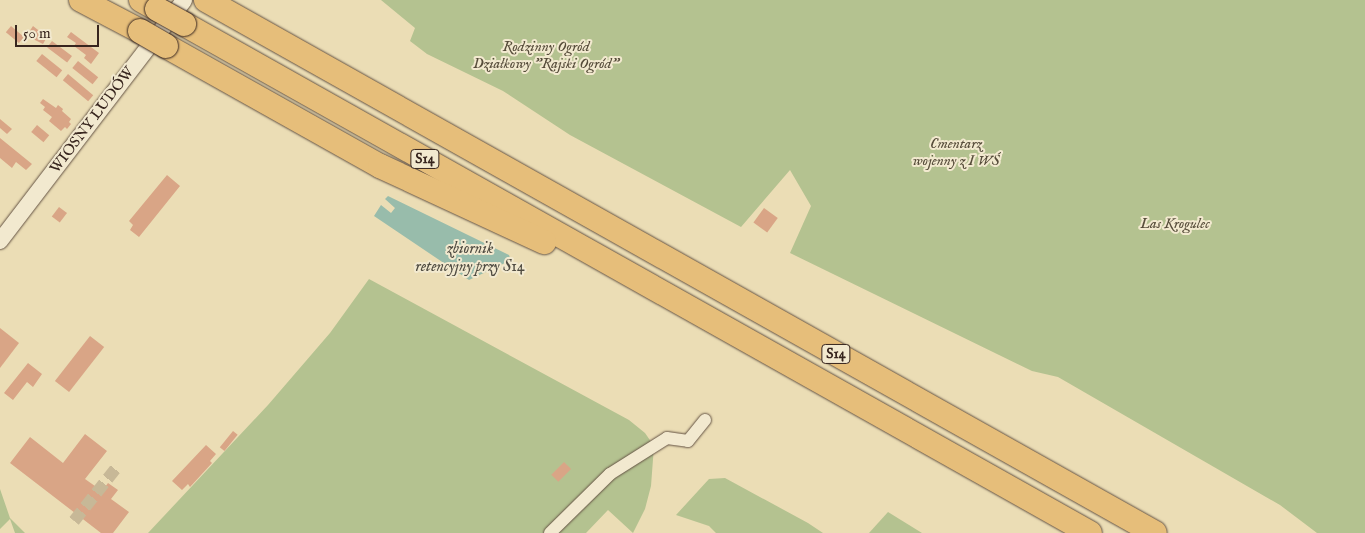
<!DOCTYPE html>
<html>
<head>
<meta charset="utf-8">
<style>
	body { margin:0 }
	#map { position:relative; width:1365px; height:533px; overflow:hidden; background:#ebddb5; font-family:"IM FELL English",serif }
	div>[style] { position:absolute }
	.green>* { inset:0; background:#b4c290 }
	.water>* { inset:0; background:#98bcab }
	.building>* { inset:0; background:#d9a586; transform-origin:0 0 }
	.minor-tunnel>* { height:12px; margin-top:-6px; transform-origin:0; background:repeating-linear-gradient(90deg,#c7b897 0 12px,transparent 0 18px) }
	.roads { filter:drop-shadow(0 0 1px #645344) drop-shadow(0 0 1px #645344) }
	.minor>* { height:12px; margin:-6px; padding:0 6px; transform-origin:6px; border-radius:6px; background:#f2e9cf }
	.tertiary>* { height:16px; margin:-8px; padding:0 8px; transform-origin:8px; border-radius:8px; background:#f2e9cf }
	.motorway>* { height:24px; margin:-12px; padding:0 12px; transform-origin:12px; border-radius:12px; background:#e6be7a }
	.bridges { filter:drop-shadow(0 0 1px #37251e) drop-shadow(0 0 1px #37251e) }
	.motorway-bridge>* { height:24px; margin:-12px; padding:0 12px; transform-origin:12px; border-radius:12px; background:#e6be7a }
	span { translate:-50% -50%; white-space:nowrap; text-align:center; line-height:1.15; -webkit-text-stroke:4px #f2e9cf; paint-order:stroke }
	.shield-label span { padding:1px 4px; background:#f2e9cf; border:1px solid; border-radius:4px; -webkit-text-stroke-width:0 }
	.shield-label { font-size:14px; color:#37251e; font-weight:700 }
	.park-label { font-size:15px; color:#564c3a; font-style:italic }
	.street-label { font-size:15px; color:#37251e }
	.water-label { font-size:16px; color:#4f4b41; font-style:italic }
	.scale { position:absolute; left:15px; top:25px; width:84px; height:22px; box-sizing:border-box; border:2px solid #37251e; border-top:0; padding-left:6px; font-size:15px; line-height:18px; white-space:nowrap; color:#37251e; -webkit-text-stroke:4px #f2e9cf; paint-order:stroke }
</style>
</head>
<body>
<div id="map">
	<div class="green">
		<div style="clip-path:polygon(381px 0,1365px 0,1365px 533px,1317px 533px,1280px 505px,1058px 377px,1032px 371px,790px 253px,811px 206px,790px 170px,741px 227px,570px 135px,503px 91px,427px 54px,410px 41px,415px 28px)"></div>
		<div style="clip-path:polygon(369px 279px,629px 420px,645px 433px,654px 446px,651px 486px,645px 509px,633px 533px,608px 510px,586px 533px,148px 533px,268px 405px,330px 333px)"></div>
		<div style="clip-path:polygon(725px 478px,808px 523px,823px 533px,716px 533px,709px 526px,676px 515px,709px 479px)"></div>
		<div style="clip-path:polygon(0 489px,10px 518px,25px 533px,15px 533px,10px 519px,0 529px)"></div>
		<div style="clip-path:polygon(888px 512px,922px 533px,869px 533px)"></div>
	</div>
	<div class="water">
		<div style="clip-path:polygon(388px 196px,509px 255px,510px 258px,507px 262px,469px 280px,374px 216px,381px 205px,391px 213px,395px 208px,385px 199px)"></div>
	</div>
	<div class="building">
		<div style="left:11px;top:26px;width:17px;height:8px;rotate:40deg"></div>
		<div style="clip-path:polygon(33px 26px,47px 37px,43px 44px,31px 38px,32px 36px,29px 32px)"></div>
		<div style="clip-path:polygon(71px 32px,99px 53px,91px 64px,84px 58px,86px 55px,74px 46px,76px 43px,67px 37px)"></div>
		<div style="left:52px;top:41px;width:25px;height:8px;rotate:37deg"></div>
		<div style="left:42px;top:54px;width:26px;height:9px;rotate:39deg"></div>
		<div style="left:78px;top:61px;width:26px;height:9px;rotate:39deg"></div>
		<div style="left:68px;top:74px;width:33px;height:8px;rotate:40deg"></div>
		<div style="clip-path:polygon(43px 99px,56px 108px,58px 105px,63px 109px,62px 111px,71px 119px,69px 122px,71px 124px,67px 129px,65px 127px,61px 131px,49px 121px,52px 117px,43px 110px,45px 107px,40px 103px)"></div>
		<div style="clip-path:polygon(0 119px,12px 129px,7px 134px,0 128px)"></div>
		<div style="left:37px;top:125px;width:16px;height:9px;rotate:40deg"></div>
		<div style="clip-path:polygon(0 138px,32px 164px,26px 170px,16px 162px,12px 168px,0 158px)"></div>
		<div style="clip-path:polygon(167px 175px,180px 186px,139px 237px,130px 230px,133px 225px,129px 221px)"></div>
		<div style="left:59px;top:207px;width:10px;height:12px;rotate:37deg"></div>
		<div style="left:764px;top:208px;width:17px;height:18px;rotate:36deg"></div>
		<div style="clip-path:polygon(0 328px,19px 343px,0 368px)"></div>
		<div style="left:90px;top:336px;width:18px;height:57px;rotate:38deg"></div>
		<div style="clip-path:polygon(28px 363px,42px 374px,33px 387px,27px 382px,13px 400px,4px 393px)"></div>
		<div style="left:233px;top:431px;width:6px;height:21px;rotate:39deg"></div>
		<div style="clip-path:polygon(85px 434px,107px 451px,85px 479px,102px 491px,108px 483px,118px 490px,111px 499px,129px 512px,113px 533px,101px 533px,10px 463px,30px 437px,63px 463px)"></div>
		<div style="clip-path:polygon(206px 445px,216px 454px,210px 461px,212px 463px,190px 487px,188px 484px,182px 490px,172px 481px)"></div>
		<div style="left:564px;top:462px;width:10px;height:18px;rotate:45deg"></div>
	</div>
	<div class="minor-tunnel">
		<div style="left:74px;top:521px;width:69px;rotate:-51.5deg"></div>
	</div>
	<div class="roads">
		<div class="minor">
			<div style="left:550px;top:533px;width:84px;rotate:-44.5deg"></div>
			<div style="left:610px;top:474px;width:67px;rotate:-32.3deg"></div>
			<div style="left:667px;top:438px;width:21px;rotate:8deg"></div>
			<div style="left:688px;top:441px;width:27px;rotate:-51deg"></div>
		</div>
		<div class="tertiary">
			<div style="left:0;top:241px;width:303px;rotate:-52.6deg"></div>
		</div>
		<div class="motorway">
			<div style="left:81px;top:0;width:67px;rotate:27.7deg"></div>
			<div style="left:141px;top:0;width:18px;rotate:29deg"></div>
			<div style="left:206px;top:0;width:1088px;rotate:29.32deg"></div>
			<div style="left:184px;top:24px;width:1039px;rotate:29.33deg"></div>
			<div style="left:166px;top:46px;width:245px;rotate:29.3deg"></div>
			<div style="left:380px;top:166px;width:181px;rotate:24.9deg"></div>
		</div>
	</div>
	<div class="bridges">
		<div class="motorway-bridge">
			<div style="left:157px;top:9px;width:31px;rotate:29deg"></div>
			<div style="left:140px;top:31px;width:30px;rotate:30deg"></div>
		</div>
	</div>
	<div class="shield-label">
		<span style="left:425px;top:159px">S14</span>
		<span style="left:836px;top:354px">S14</span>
	</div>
	<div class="park-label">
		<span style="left:546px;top:55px">Rodzinny Ogród<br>Działkowy "Rajski Ogród"</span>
		<span style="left:956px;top:152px">Cmentarz<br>wojenny z I WŚ</span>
		<span style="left:1175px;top:224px">Las Krogulec</span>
	</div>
	<div class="street-label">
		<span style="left:92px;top:120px;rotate:-53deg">WIOSNY LUDÓW</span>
	</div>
	<div class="water-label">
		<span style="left:470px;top:258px">zbiornik<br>retencyjny przy S14</span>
	</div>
	<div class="scale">50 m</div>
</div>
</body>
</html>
